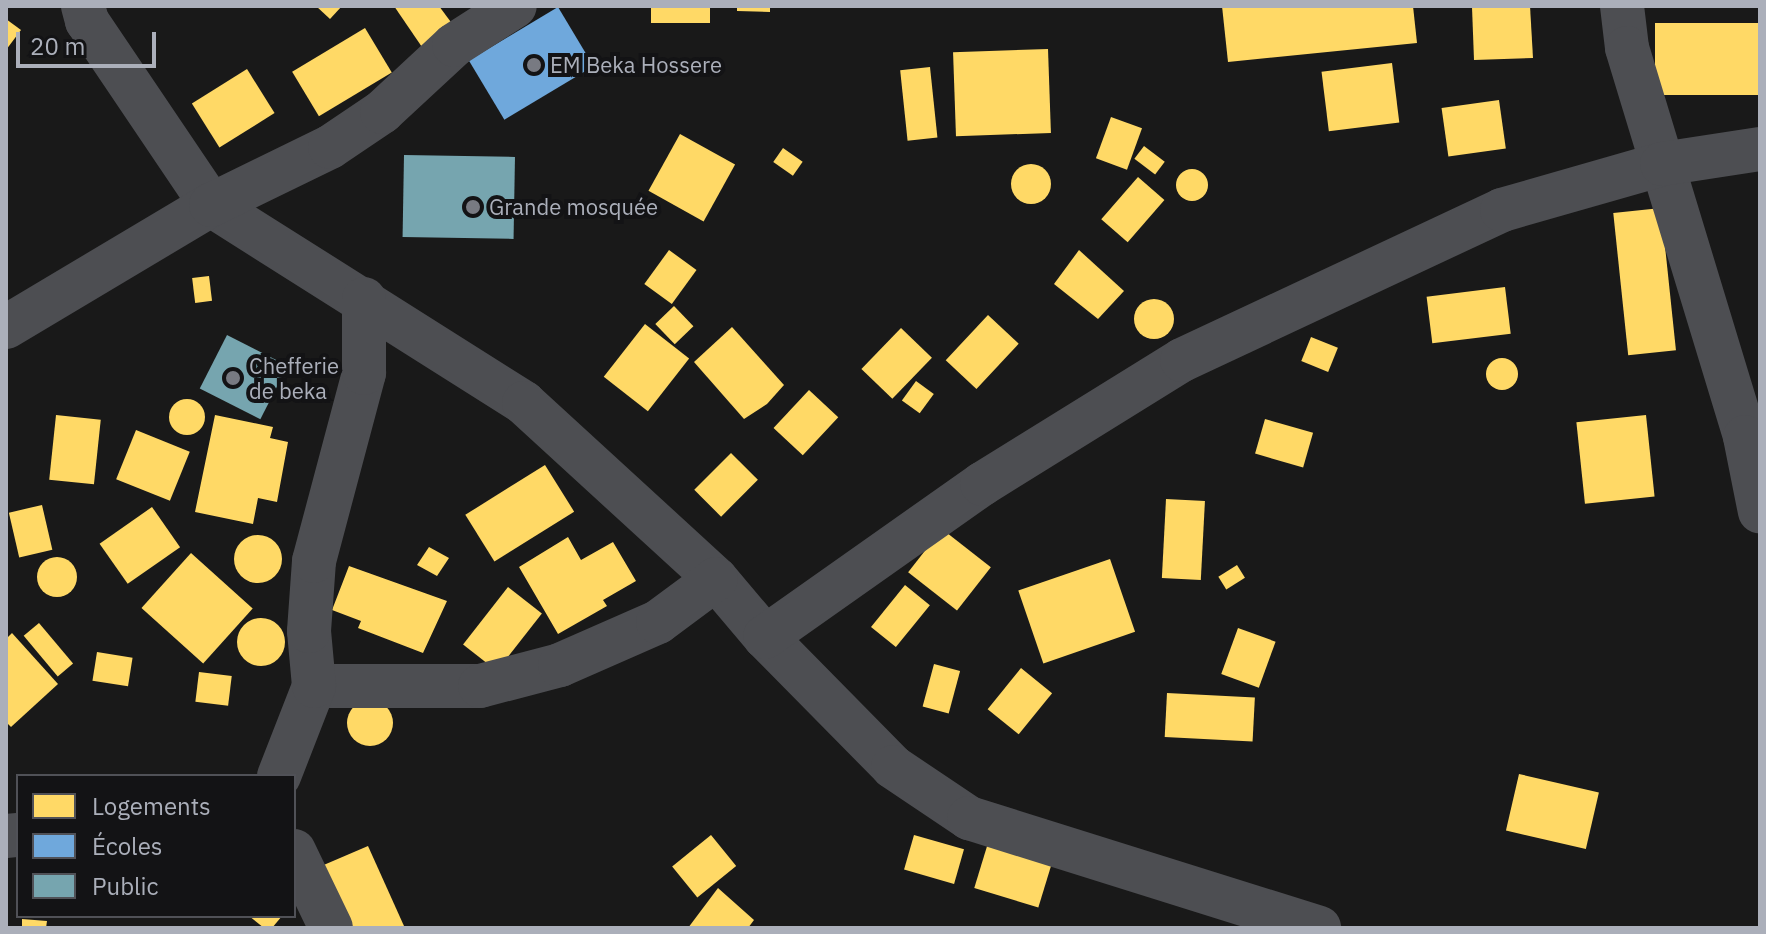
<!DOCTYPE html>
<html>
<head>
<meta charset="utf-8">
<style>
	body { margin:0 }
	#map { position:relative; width:1766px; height:934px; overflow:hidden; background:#191919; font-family:"IBM Plex Sans",sans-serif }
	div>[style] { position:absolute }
	.homes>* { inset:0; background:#ffd966; transform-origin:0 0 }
	.round { border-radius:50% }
	.schools>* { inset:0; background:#6fa8dc; transform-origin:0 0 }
	.public>* { inset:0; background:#76a5af; transform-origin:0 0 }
	.minor>* { height:44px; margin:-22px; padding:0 22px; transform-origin:22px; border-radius:22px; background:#4d4e52 }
	.dots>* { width:22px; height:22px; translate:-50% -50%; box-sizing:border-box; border:4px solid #131315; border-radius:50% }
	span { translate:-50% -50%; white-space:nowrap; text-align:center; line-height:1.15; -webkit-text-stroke:8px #131315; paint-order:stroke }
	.poi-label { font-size:22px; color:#abafba }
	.left { translate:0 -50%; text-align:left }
	.frame { position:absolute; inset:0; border:8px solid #abafba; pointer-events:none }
	.legend { position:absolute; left:16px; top:774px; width:280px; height:144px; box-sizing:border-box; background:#131315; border:2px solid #505157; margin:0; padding:10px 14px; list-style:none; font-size:24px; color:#abafba }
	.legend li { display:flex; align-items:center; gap:16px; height:40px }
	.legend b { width:40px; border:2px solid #505157 }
	.scale { position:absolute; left:16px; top:32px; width:140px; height:36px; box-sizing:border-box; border:4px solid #abafba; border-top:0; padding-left:10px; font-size:24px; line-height:28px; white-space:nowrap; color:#abafba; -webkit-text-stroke:6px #131315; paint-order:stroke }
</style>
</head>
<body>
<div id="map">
	<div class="homes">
		<div style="clip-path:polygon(316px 6px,342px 6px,330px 19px)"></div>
		<div style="clip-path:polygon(394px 6px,439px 6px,456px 29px,424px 50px)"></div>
		<div style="left:651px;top:6px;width:59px;height:17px"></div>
		<div style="clip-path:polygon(737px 6px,770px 6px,770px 12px,737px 11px)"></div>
		<div style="clip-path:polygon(1222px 6px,1413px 6px,1417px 43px,1228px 62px)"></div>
		<div style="clip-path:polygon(1492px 6px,1530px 6px,1533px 58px,1474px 60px,1472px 7px)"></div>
		<div style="clip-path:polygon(6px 19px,21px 30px,6px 50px)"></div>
		<div style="left:1760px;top:23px;width:72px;height:105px;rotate:90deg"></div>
		<div style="left:365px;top:28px;width:52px;height:85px;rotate:59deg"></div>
		<div style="left:1048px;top:49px;width:84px;height:95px;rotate:88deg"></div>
		<div style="left:1392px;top:63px;width:60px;height:71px;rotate:83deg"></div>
		<div style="left:930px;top:67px;width:71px;height:30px;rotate:84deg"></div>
		<div style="left:247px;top:69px;width:52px;height:65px;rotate:58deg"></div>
		<div style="left:1499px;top:100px;width:49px;height:58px;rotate:82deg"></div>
		<div style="left:1111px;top:117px;width:33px;height:44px;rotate:20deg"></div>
		<div style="left:680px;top:134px;width:63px;height:65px;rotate:29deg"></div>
		<div style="left:1144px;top:146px;width:26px;height:16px;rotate:37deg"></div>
		<div style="left:783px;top:148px;width:24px;height:17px;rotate:35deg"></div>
		<div class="round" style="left:1011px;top:164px;width:40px;height:40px"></div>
		<div class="round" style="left:1176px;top:169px;width:32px;height:32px"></div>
		<div style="left:1138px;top:177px;width:35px;height:56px;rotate:41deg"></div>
		<div style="left:1661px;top:208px;width:143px;height:48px;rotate:84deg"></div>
		<div style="left:669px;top:250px;width:34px;height:42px;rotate:36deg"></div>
		<div style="clip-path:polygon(1079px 250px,1124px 291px,1098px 319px,1054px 284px)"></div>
		<div style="left:209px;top:276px;width:25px;height:17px;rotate:83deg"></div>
		<div style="left:1505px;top:287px;width:47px;height:79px;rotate:83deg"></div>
		<div class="round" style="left:1134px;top:299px;width:40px;height:40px"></div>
		<div style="left:674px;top:306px;width:28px;height:26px;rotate:46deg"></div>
		<div style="left:988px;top:315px;width:42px;height:62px;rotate:43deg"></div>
		<div style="left:645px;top:324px;width:56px;height:67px;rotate:38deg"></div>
		<div style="clip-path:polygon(732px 327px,784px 385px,767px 404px,744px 419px,694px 362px)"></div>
		<div style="left:901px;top:328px;width:43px;height:57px;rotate:44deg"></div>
		<div style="left:1311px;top:337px;width:29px;height:26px;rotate:22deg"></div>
		<div class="round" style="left:1486px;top:358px;width:32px;height:32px"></div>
		<div style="left:916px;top:381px;width:22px;height:24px;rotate:36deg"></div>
		<div style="left:809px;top:390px;width:40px;height:52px;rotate:43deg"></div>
		<div class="round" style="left:169px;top:399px;width:36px;height:36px"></div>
		<div style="left:56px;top:415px;width:45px;height:65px;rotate:6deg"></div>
		<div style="clip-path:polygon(215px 415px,273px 427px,270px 438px,288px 442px,277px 502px,258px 498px,253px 524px,195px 512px)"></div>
		<div style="left:1646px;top:415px;width:82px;height:70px;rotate:84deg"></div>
		<div style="left:1265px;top:419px;width:50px;height:36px;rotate:16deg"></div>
		<div style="left:136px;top:430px;width:58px;height:53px;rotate:22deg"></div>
		<div style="left:731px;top:453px;width:38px;height:52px;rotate:45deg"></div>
		<div style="left:545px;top:465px;width:55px;height:94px;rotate:58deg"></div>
		<div style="left:1166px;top:499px;width:39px;height:79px;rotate:3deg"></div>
		<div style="left:42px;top:505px;width:46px;height:34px;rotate:77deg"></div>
		<div style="left:152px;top:507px;width:49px;height:64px;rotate:55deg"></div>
		<div style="left:942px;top:529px;width:62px;height:55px;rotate:38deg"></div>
		<div class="round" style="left:234px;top:535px;width:48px;height:48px"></div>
		<div style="clip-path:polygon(568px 537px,581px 560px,613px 542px,636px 581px,603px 600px,607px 606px,558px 634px,519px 567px)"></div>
		<div style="clip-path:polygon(429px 547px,449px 558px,437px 576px,417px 565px)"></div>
		<div style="left:191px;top:553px;width:83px;height:74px;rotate:42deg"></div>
		<div class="round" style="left:37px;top:557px;width:40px;height:40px"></div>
		<div style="left:1110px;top:559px;width:77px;height:97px;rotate:71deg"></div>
		<div style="left:1237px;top:565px;width:15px;height:22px;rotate:58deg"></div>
		<div style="clip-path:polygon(349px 566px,447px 601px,423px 653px,358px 628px,361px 621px,332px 610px)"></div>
		<div style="left:905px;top:585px;width:32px;height:54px;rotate:39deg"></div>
		<div style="left:508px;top:587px;width:43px;height:73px;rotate:38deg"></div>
		<div class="round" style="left:237px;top:618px;width:48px;height:48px"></div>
		<div style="left:39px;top:623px;width:53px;height:20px;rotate:50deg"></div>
		<div style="left:1238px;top:628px;width:40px;height:49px;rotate:20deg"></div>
		<div style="clip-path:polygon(12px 633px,58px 684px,11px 727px,6px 722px,6px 639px)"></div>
		<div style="left:97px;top:652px;width:36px;height:29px;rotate:9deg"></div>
		<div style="left:934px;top:664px;width:27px;height:44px;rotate:15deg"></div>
		<div style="left:1021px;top:668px;width:40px;height:53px;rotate:39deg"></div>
		<div style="left:199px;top:672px;width:33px;height:30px;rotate:7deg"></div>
		<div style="left:1167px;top:693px;width:88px;height:44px;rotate:3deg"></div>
		<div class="round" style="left:347px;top:700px;width:46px;height:46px"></div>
		<div style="left:1519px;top:774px;width:82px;height:58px;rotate:13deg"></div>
		<div style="left:711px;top:835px;width:40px;height:50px;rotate:51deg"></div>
		<div style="left:914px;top:835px;width:52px;height:36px;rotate:16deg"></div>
		<div style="left:988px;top:843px;width:67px;height:47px;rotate:17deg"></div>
		<div style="clip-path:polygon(368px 846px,404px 926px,402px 928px,347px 928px,319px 867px)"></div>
		<div style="clip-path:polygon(718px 888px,754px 920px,748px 928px,688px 928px)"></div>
		<div style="clip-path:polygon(249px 916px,282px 916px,272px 928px,264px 928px)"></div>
		<div style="clip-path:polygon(22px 919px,47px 921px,46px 928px,22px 928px)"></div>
	</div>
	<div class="schools">
		<div style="left:558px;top:7px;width:69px;height:104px;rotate:59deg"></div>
	</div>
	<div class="public">
		<div style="left:404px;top:155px;width:111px;height:82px;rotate:1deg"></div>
		<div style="left:227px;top:335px;width:68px;height:60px;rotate:27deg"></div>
	</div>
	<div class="minor">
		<div style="left:83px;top:6px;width:16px;rotate:75deg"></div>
		<div style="left:87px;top:21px;width:222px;rotate:56deg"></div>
		<div style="left:211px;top:205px;width:370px;rotate:32.3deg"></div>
		<div style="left:524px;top:403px;width:260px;rotate:42.5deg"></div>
		<div style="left:716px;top:579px;width:76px;rotate:49.8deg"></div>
		<div style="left:765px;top:637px;width:182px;rotate:45.4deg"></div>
		<div style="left:893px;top:767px;width:92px;rotate:33.9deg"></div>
		<div style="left:969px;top:818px;width:367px;rotate:17.4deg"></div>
		<div style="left:1622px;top:6px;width:42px;rotate:83.2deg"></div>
		<div style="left:1627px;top:48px;width:407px;rotate:73.1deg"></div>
		<div style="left:1745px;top:437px;width:76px;rotate:78.7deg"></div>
		<div style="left:6px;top:327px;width:239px;rotate:-30.8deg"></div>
		<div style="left:211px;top:205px;width:132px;rotate:-26deg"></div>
		<div style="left:330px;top:147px;width:63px;rotate:-33.9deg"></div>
		<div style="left:382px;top:112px;width:98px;rotate:-42.9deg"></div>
		<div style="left:454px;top:45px;width:72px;rotate:-32.6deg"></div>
		<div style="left:765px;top:637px;width:266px;rotate:-35.2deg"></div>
		<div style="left:982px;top:484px;width:235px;rotate:-31.8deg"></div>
		<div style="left:1182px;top:360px;width:353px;rotate:-25.1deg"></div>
		<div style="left:1502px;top:210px;width:166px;rotate:-16deg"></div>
		<div style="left:1662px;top:164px;width:99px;rotate:-8.7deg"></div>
		<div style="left:314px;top:686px;width:166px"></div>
		<div style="left:480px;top:686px;width:83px;rotate:-14.7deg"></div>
		<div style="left:560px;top:665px;width:107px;rotate:-23.7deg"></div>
		<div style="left:658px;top:622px;width:72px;rotate:-36.6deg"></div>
		<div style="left:279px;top:776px;width:97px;rotate:-68.7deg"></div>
		<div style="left:314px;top:686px;width:55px;rotate:-95.2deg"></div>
		<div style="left:309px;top:631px;width:70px;rotate:-85.9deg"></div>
		<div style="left:314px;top:561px;width:195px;rotate:-75.1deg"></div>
		<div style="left:364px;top:373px;width:74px;rotate:-90deg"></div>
		<div style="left:6px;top:836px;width:12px;rotate:-5deg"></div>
		<div style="left:294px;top:851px;width:85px;rotate:64.3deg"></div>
	</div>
	<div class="dots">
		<div style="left:534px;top:65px;background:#787a82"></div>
		<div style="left:473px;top:207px;background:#787a82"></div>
		<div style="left:233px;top:378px;background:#787a82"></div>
	</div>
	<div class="poi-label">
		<span class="left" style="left:550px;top:65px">EM Beka Hossere</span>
		<span class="left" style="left:489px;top:207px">Grande mosquée</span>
		<span class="left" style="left:249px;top:378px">Chefferie<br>de beka</span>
	</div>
	<div class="frame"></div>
	<ul class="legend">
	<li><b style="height:22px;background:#ffd966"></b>Logements</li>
	<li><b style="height:22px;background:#6fa8dc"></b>Écoles</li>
	<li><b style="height:22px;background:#76a5af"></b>Public</li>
	</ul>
	<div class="scale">20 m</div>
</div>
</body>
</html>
